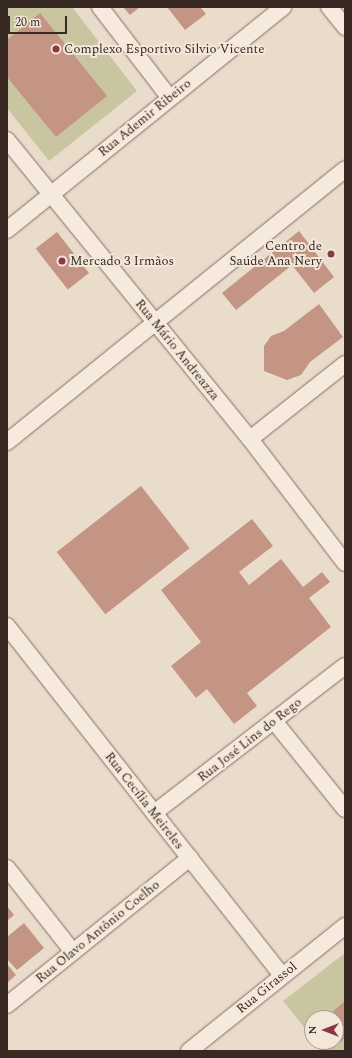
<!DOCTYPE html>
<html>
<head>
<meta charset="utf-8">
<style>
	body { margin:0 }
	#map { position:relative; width:352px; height:1058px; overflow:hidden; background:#eadccb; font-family:Spectral,serif }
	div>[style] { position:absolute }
	.green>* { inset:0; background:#c8c5a0 }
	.building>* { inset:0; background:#c49485; transform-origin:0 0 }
	.roads { filter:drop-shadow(0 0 1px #866e61) drop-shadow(0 0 1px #866e61) }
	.minor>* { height:16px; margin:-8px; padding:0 8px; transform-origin:8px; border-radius:8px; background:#f6eade }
	.dots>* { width:11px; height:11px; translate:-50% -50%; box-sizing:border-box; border:2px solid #f3e7da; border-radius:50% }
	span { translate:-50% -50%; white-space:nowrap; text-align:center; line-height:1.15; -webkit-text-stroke:4px #f3e7da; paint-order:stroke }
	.poi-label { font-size:13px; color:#382923 }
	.left { translate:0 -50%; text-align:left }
	.right { translate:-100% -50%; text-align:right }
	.street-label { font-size:13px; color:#382923 }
	.frame { position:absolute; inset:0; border:8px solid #382923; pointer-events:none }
	.north { position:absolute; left:304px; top:1010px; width:40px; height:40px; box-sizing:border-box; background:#f3e7da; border:1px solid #a89b91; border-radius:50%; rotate:270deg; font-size:11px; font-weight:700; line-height:16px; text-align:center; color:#382923 }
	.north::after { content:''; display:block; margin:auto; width:14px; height:18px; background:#8e3747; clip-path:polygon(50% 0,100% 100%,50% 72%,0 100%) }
	.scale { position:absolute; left:8px; top:16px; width:59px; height:18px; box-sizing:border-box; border:2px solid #382923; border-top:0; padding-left:5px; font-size:12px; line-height:14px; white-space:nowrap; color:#382923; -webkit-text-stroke:3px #f3e7da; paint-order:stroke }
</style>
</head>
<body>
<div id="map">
	<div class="green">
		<div style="clip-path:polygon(7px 7px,72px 7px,137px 91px,49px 161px,7px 108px)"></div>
		<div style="clip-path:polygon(345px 953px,345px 1051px,324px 1051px,316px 1042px,336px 1042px,336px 1018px,312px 1018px,312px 1037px,283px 1001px)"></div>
	</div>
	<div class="building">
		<div style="clip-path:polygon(123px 7px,140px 7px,130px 15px)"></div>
		<div style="clip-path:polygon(167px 7px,200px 7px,206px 14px,185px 30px)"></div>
		<div style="clip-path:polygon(40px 13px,107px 96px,56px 137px,7px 77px,7px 40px)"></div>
		<div style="clip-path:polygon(299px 231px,334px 277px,314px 293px,292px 265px,236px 310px,222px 293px)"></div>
		<div style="left:57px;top:232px;width:52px;height:27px;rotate:52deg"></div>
		<div style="clip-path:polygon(319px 304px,343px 337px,310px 362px,301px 375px,287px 380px,264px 371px,264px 346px,271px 336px,284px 331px)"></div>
		<div style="left:141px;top:486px;width:79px;height:107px;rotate:52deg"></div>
		<div style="clip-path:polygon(252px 519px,273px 546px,239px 572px,249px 585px,281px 559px,303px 587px,322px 572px,330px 582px,309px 598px,331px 627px,247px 693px,257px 706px,234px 724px,207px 689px,196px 698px,171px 666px,201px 642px,161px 590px)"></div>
		<div style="clip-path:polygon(7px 906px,14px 915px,7px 921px)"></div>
		<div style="clip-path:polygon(24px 923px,44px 948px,17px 970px,7px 959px,7px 937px)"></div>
		<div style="clip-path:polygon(7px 964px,16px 975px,7px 983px)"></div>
		<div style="clip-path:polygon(345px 1001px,345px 1038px,332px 1049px,327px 1042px,336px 1042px,336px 1018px,325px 1018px)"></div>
	</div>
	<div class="roads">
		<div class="minor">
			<div style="left:100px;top:7px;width:113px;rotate:52.5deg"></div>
			<div style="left:329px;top:7px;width:26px;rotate:51deg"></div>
			<div style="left:7px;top:140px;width:385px;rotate:50.9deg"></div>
			<div style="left:250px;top:439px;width:156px;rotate:52.5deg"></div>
			<div style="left:7px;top:230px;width:355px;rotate:-38.9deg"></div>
			<div style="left:250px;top:439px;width:121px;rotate:-38.3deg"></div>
			<div style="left:7px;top:442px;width:434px;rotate:-38.9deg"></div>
			<div style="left:7px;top:626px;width:444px;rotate:51.8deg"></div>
			<div style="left:274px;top:721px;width:113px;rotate:51.1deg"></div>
			<div style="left:154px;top:813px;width:241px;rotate:-37.6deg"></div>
			<div style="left:7px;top:868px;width:107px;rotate:51.8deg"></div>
			<div style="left:7px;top:1005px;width:235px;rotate:-38.8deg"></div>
			<div style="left:189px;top:1051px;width:200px;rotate:-38.7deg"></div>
		</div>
	</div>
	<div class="dots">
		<div style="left:56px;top:49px;background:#8e3747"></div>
		<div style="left:331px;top:254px;background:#8e3747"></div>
		<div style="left:62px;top:261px;background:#8e3747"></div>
	</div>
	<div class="poi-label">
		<span class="left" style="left:64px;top:49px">Complexo Esportivo Silvio Vicente</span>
		<span class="right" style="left:322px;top:254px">Centro de<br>Saúde Ana Nery</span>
		<span class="left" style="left:70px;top:261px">Mercado 3 Irmãos</span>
	</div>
	<div class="street-label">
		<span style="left:145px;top:118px;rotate:-39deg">Rua Ademir Ribeiro</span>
		<span style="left:177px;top:350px;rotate:51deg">Rua Mário Andreazza</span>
		<span style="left:250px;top:740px;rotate:-38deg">Rua José Lins do Rego</span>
		<span style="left:144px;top:801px;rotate:52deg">Rua Cecília Meireles</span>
		<span style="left:98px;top:932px;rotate:-39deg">Rua Olavo Antônio Coelho</span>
		<span style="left:267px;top:988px;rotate:-39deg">Rua Girassol</span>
	</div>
	<div class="frame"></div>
	<div class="north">N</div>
	<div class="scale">20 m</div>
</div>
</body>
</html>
